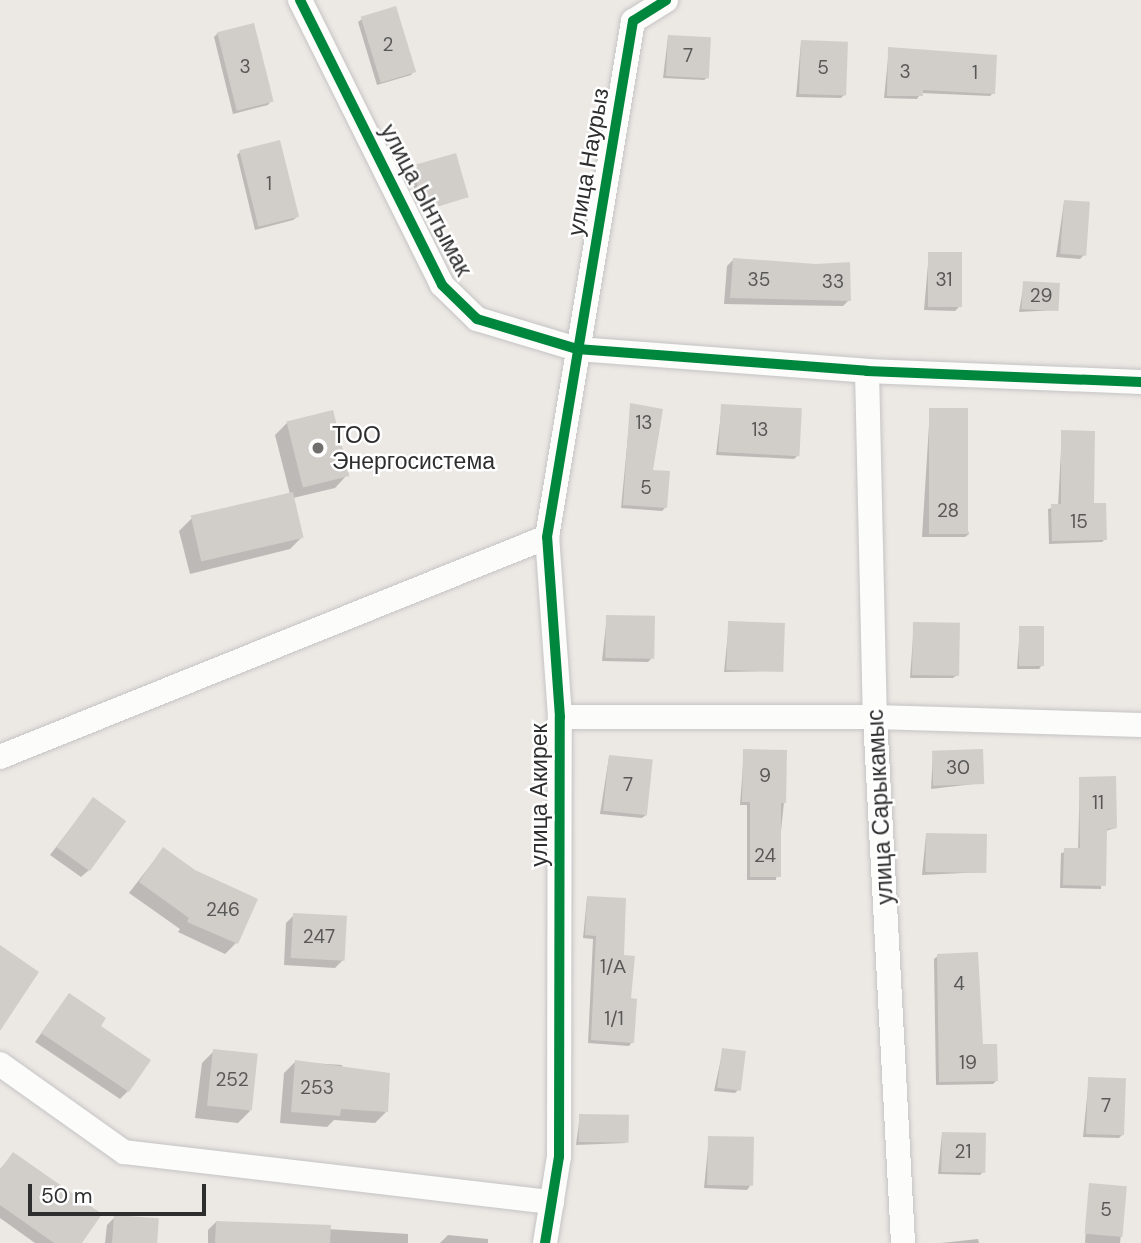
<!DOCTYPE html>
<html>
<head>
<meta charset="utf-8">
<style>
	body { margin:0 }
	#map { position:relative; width:1141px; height:1243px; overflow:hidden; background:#ece8e4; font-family:"DM Sans",sans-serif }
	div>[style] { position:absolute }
	.shadow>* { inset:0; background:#0003; transform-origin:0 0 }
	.building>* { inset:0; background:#d1ceca; transform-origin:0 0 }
	.roads { filter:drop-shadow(0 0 2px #c5c4c5) drop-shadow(0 0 2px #c5c4c5) }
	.minor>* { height:24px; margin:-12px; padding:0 12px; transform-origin:12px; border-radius:12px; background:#fcfcfb }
	.cycleway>* { height:10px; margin:-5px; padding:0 5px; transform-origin:5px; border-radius:5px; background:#00873e }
	.dots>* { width:19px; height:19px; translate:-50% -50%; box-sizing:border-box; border:4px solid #fff; border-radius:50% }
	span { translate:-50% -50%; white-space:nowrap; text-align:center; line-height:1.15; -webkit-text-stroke:5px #fff; paint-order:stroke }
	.number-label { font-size:19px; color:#585857 }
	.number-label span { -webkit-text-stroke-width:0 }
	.street-label { font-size:23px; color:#2e2e2e }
	.poi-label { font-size:23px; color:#2e2e2e }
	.left { translate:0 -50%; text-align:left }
	.scale { position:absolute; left:28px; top:1184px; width:178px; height:32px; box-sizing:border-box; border:4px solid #2e2e2e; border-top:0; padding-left:9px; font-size:21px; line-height:24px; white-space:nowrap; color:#2e2e2e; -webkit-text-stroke:5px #fff; paint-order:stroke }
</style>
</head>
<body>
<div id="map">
	<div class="shadow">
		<div style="clip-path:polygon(362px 19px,414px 71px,411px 75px,377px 85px,358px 22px)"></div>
		<div style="clip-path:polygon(218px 33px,271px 101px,268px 105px,233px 114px,214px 37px)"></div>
		<div style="clip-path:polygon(668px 37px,708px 77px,704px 80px,663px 78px)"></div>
		<div style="clip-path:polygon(801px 42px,844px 95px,841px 98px,796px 97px)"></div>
		<div style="clip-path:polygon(889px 49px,993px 93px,990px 96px,921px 93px,917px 99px,884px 98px)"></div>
		<div style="clip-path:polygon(240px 152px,297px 217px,293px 220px,255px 230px,237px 155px)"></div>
		<div style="clip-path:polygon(413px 167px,467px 197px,421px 212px,409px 170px)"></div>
		<div style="clip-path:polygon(1064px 202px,1084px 255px,1080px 259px,1056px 257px)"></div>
		<div style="clip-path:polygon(929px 253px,959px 307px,955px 311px,924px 310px)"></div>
		<div style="clip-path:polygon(733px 260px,849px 300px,843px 306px,724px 304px,727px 266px)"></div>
		<div style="clip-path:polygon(1024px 283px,1057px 310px,1019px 312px)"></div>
		<div style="clip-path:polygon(631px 405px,665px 508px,662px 511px,621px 508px)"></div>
		<div style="clip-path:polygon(722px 406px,798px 455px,794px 459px,716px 455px)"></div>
		<div style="clip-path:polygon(930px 409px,969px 534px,965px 537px,922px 537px)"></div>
		<div style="clip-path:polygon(287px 423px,347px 475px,335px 488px,293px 498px,302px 537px,290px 549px,190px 574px,179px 531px,191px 519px,290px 494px,275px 435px)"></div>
		<div style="clip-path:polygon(1062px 432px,1105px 539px,1102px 542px,1049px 544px,1048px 509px,1058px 506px)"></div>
		<div style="clip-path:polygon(607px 616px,651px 659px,648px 662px,602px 661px)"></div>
		<div style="clip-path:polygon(729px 623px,782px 671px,724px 672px)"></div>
		<div style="clip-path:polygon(914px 624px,957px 675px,953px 678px,910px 678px)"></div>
		<div style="clip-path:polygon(1020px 628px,1042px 665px,1039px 669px,1017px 669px)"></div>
		<div style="clip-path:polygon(744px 751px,784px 802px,776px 880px,747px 880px,747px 805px,740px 805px)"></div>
		<div style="clip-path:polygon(933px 753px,982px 783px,931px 789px)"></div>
		<div style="clip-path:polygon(609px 757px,646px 815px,642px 818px,600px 814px)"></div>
		<div style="clip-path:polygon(1080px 779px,1116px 828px,1105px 831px,1101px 889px,1060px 888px,1061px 853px,1078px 850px)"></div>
		<div style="clip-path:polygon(93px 799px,89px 870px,81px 877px,50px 855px)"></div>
		<div style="clip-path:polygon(926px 835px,985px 872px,922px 875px)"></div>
		<div style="clip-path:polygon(163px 849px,195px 872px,256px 900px,236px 943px,225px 954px,178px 932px,180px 929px,129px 893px)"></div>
		<div style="clip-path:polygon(587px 898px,622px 956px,632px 1042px,629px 1046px,588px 1043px,593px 939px,583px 938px)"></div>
		<div style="clip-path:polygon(294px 915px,343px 960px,335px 968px,284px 965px,286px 923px)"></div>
		<div style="clip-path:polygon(938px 956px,997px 1080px,993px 1084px,936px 1085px,934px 959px)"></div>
		<div style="clip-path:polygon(69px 995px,98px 1027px,128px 1091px,120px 1099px,35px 1042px)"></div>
		<div style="clip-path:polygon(723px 1050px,738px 1090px,735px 1093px,714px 1091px)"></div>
		<div style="clip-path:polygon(214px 1051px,250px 1111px,238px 1123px,195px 1118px,202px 1063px)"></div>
		<div style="clip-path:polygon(295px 1062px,342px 1065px,342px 1072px,386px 1112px,375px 1123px,334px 1120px,327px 1127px,280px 1123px,284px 1073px)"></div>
		<div style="clip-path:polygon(1089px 1078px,1123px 1134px,1119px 1138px,1083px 1137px)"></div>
		<div style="clip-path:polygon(580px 1116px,626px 1143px,576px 1145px)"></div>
		<div style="clip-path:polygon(942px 1133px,983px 1172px,980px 1175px,938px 1174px)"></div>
		<div style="clip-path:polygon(709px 1138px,750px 1186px,747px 1190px,704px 1188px)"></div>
		<div style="clip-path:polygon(13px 1155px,80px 1243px,35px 1243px,0 1218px,0 1169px)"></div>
		<div style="left:1090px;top:1185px;width:35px;height:58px;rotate:5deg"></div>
		<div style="clip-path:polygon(115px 1217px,155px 1243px,105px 1243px,107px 1225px)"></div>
		<div style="clip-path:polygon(216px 1222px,408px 1234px,408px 1243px,208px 1243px,208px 1230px)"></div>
		<div style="clip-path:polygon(448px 1235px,488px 1239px,488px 1243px,440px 1243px)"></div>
		<div style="clip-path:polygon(978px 1239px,979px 1243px,941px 1243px)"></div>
	</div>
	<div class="building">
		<div style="left:396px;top:6px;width:69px;height:37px;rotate:73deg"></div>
		<div style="left:254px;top:23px;width:81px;height:38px;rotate:76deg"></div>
		<div style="left:668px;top:35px;width:43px;height:41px;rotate:3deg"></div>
		<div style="left:801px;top:40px;width:47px;height:54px;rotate:2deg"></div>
		<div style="clip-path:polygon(888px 47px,997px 55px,995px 94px,923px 90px,923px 96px,887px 96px)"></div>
		<div style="left:280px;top:140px;width:79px;height:42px;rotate:76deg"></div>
		<div style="left:456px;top:153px;width:46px;height:46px;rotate:74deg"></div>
		<div style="left:1064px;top:200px;width:26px;height:54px;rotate:4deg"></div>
		<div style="left:928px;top:252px;width:34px;height:55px"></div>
		<div style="clip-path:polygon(733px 258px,816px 264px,850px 262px,851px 301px,730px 298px)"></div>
		<div style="left:1023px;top:281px;width:37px;height:28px;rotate:3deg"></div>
		<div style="clip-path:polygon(630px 403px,663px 409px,653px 470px,670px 471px,667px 508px,623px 505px)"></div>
		<div style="left:721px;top:404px;width:81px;height:48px;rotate:3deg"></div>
		<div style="left:929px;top:408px;width:39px;height:126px"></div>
		<div style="left:333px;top:410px;width:68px;height:48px;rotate:76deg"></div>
		<div style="clip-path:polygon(1061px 430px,1095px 431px,1094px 503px,1106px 503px,1107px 540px,1052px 541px,1051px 504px,1061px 504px)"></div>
		<div style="left:293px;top:492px;width:47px;height:105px;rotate:77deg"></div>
		<div style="left:606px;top:615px;width:49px;height:43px;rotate:1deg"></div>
		<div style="left:728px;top:621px;width:57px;height:49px;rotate:2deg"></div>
		<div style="left:913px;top:622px;width:47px;height:53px;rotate:1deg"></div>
		<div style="left:1019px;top:626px;width:25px;height:40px"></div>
		<div style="clip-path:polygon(743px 749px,787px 750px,786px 803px,781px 803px,781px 877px,750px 877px,750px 802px,742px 802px)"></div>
		<div style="left:983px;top:749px;width:35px;height:51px;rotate:88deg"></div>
		<div style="left:609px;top:755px;width:44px;height:56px;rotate:6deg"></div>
		<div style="clip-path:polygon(1116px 776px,1117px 828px,1107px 829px,1106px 886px,1063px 885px,1064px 848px,1080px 848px,1079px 777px)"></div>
		<div style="left:93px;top:797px;width:41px;height:62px;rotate:36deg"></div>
		<div style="left:926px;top:833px;width:61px;height:39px;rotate:1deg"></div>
		<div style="clip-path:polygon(163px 847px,195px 870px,258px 899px,238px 944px,187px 922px,189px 918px,139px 882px)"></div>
		<div style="clip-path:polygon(587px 896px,626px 898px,624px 955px,635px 956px,631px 998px,637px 999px,634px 1043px,591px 1040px,596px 936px,585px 935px)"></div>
		<div style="left:293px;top:913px;width:54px;height:45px;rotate:3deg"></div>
		<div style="clip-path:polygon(0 945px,39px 972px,0 1031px)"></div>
		<div style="clip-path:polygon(978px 952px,983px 1044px,997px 1044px,998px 1081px,939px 1082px,937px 954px)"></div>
		<div style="clip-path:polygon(69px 993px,106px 1018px,101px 1026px,151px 1060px,129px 1092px,41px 1033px)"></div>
		<div style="left:722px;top:1048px;width:24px;height:40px;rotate:7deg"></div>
		<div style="left:213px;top:1049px;width:45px;height:57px;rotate:6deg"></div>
		<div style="clip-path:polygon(295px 1060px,390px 1073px,388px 1112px,341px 1109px,340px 1116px,291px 1112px)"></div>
		<div style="left:1088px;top:1077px;width:38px;height:57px;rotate:2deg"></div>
		<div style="left:579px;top:1114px;width:50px;height:28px;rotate:1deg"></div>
		<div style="left:942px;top:1132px;width:44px;height:40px;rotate:1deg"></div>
		<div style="left:708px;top:1136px;width:46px;height:49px;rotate:1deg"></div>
		<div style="clip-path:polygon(13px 1152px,102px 1214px,82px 1243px,54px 1243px,0 1205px,0 1170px)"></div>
		<div style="left:1089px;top:1183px;width:38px;height:51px;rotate:5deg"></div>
		<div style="left:114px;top:1215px;width:45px;height:28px;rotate:4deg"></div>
		<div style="clip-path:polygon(216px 1221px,331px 1225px,330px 1243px,215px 1243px)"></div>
	</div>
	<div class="roads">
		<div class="minor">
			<div style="left:300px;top:0;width:318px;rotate:63.5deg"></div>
			<div style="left:442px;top:285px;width:49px;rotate:44.2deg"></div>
			<div style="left:477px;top:319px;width:104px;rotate:16.7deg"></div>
			<div style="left:577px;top:349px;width:291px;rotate:4.3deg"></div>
			<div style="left:867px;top:371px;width:274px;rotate:2.3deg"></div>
			<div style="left:867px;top:371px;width:346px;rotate:88.7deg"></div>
			<div style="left:875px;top:717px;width:527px;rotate:86.95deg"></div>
			<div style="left:560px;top:717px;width:315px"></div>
			<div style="left:875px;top:717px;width:266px;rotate:1.7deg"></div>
			<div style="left:0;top:757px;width:590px;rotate:-21.91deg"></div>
			<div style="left:0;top:1064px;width:152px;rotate:35.4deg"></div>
			<div style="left:124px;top:1152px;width:431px;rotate:6.7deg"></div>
			<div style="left:545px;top:1243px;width:87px;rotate:-80.8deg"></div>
			<div style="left:559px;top:1157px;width:440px;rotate:-89.9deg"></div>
			<div style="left:560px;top:717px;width:180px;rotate:-94.1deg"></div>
			<div style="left:547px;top:537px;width:523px;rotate:-80.54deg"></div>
			<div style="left:633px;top:21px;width:39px;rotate:-32deg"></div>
		</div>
	</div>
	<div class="cycleway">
		<div style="left:300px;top:0;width:318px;rotate:63.5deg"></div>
		<div style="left:442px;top:285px;width:49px;rotate:44.2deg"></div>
		<div style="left:477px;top:319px;width:104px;rotate:16.7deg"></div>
		<div style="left:577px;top:349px;width:291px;rotate:4.3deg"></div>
		<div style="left:867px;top:371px;width:274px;rotate:2.3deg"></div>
		<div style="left:545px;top:1243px;width:87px;rotate:-80.8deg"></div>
		<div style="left:559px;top:1157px;width:440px;rotate:-89.9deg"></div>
		<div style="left:560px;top:717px;width:180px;rotate:-94.1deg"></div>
		<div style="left:547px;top:537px;width:523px;rotate:-80.54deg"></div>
		<div style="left:633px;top:21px;width:39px;rotate:-32deg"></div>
	</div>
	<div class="dots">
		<div style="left:318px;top:448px;background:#706f6e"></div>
	</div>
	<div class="number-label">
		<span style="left:388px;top:45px">2</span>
		<span style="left:688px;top:56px">7</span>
		<span style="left:245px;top:67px">3</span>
		<span style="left:823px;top:68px">5</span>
		<span style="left:905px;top:72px">3</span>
		<span style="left:975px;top:73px">1</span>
		<span style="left:269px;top:184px">1</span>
		<span style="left:759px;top:280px">35</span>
		<span style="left:944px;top:280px">31</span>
		<span style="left:833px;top:282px">33</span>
		<span style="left:1041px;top:296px">29</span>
		<span style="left:644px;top:423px">13</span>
		<span style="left:760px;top:430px">13</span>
		<span style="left:646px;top:488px">5</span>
		<span style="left:948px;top:511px">28</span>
		<span style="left:1079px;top:522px">15</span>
		<span style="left:958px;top:768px">30</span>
		<span style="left:765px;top:776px">9</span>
		<span style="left:628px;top:785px">7</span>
		<span style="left:1098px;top:803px">11</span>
		<span style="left:765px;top:856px">24</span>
		<span style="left:223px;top:910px">246</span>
		<span style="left:319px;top:937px">247</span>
		<span style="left:613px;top:967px">1/А</span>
		<span style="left:959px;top:984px">4</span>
		<span style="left:614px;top:1019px">1/1</span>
		<span style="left:968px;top:1063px">19</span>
		<span style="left:232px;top:1080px">252</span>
		<span style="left:317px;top:1088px">253</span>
		<span style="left:1106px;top:1106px">7</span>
		<span style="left:963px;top:1152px">21</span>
		<span style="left:1106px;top:1210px">5</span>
	</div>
	<div class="street-label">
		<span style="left:588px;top:162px;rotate:-80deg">улица Наурыз</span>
		<span style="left:426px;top:200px;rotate:62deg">улица Ынтымак</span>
		<span style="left:539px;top:795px;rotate:-90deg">улица Акирек</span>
		<span style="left:880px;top:807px;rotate:-93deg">улица Сарыкамыс</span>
	</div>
	<div class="poi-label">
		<span class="left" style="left:332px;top:448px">ТОО<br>Энергосистема</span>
	</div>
	<div class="scale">50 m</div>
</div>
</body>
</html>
